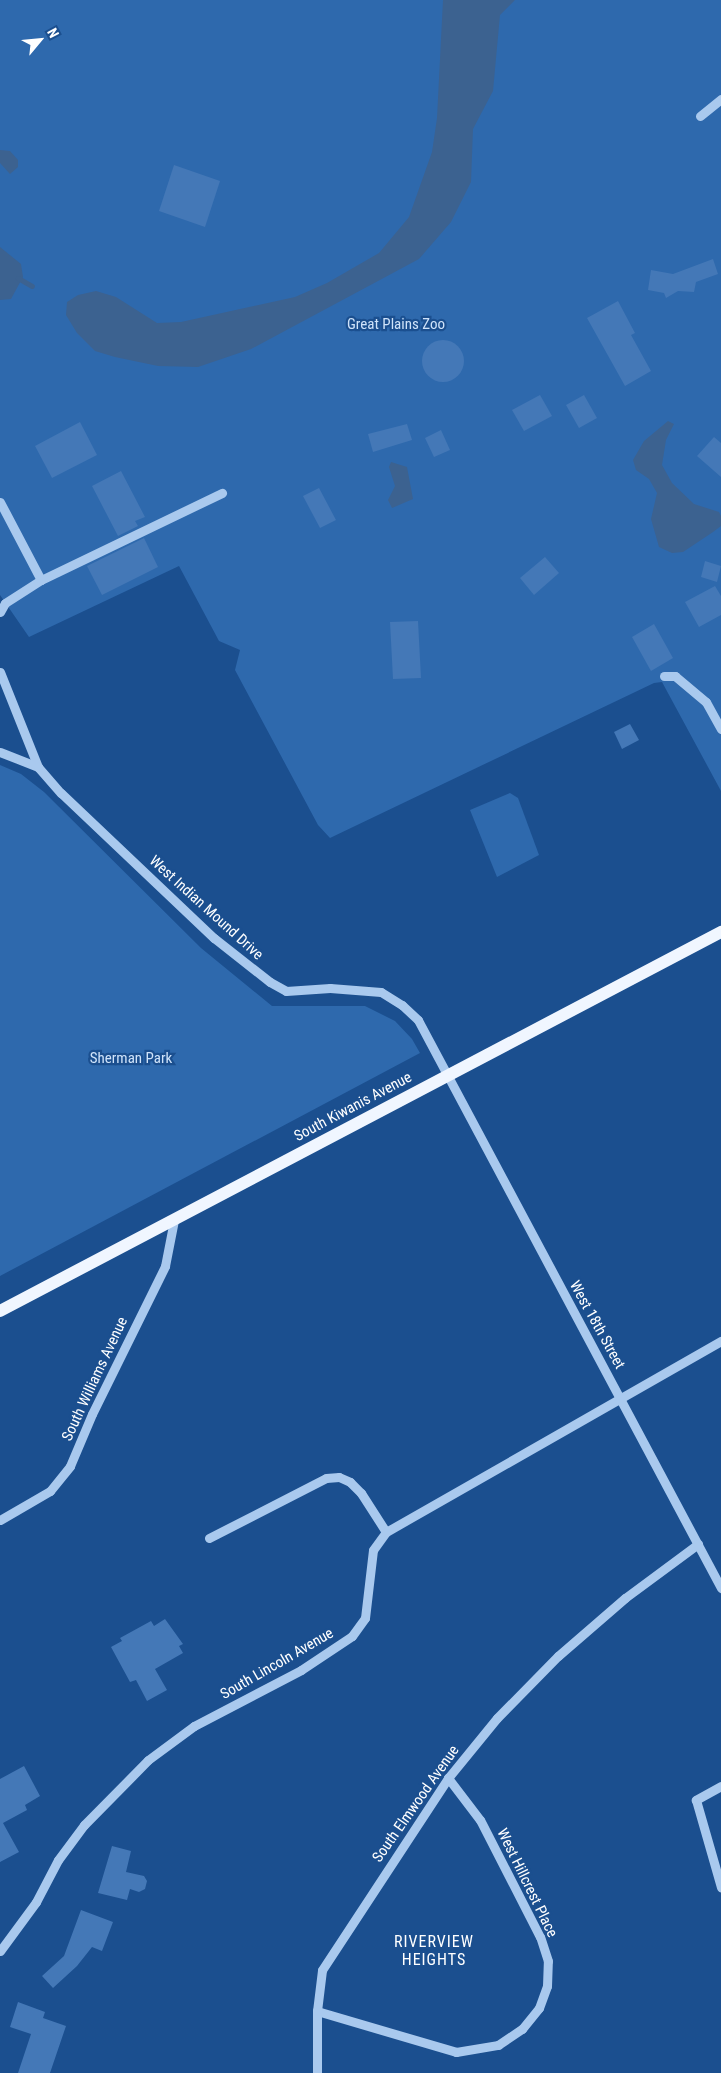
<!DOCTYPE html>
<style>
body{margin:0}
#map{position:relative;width:721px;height:2073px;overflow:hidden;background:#1b4f8f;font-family:"Roboto Condensed",sans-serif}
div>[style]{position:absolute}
.green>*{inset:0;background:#2e69ad}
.water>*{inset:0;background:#3c6290}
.stream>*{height:5px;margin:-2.5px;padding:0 2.5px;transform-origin:2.5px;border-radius:2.5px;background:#3c6290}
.building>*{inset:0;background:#4478b7}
.round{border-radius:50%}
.minor>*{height:9px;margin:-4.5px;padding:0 4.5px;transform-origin:4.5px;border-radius:4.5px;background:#a9c9ee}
.major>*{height:12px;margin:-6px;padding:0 6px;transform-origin:6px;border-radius:6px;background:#f0f6ff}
span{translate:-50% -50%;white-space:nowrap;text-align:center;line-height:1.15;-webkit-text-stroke:4.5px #1b4f8f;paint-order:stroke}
.park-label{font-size:15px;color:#cfe3fa}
.street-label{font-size:15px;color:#fff}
.neighbourhood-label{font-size:16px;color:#fff;letter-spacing:1px}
.north{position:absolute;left:15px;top:15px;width:50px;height:50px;-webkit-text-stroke:4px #1b4f8f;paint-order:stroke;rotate:62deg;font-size:14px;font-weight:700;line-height:20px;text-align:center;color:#fff}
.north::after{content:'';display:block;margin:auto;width:18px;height:22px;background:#fff;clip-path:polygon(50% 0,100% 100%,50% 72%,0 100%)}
</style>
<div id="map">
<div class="green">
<div style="clip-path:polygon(0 0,721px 0,721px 791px,662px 682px,654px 683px,330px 838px,318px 825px,235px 670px,240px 650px,219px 641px,179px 566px,29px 637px,0 595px)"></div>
<div style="clip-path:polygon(0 765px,21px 774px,44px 792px,201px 948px,272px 1006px,365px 1006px,395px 1021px,412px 1039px,420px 1053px,0 1276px)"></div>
<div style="clip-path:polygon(510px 793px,518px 798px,539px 855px,497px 877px,470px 810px)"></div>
</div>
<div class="water">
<div style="clip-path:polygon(443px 0,515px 0,500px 15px,493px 91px,473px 129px,471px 182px,451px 222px,419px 259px,251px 349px,198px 367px,158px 366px,115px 357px,95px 351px,77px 333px,66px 315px,67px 302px,78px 295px,96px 291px,116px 297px,157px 323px,181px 322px,295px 297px,327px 283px,379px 253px,409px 217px,432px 152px,437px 118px)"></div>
<div style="clip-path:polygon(0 150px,10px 151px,18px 160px,18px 167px,10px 174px,0 163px)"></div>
<div style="clip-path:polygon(0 247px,21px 264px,23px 277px,11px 299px,0 300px)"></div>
<div style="clip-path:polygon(668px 421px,674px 424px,666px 440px,662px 465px,672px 483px,694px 504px,719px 512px,721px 516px,721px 526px,713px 532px,683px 552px,672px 553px,659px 547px,651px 519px,657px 493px,649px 479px,636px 470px,633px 460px,644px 441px)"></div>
<div style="clip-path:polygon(391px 462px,407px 467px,413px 499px,392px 508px,388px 500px,395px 486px,389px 467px)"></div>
</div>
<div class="stream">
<div style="left:18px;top:278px;width:16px;rotate:30deg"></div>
</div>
<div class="building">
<div style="clip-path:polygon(174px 165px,220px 181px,205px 227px,159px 211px)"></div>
<div style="clip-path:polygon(713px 259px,718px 274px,696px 282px,694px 292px,678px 291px,666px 298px,664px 293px,648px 290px,651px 270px,673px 274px)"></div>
<div style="clip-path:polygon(618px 301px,635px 333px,631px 335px,651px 371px,625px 386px,587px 318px)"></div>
<div class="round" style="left:422px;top:340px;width:42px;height:42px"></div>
<div style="clip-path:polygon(540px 395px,552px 416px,524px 431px,512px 410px)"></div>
<div style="clip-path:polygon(584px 395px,597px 418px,579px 428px,566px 405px)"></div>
<div style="clip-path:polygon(80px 422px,97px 455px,52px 478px,35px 446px)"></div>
<div style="clip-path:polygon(407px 424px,412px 440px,373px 452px,368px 434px)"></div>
<div style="clip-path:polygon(441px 430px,450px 450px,434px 457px,425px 438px)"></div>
<div style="clip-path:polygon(714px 437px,721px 443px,721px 477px,697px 456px)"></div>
<div style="clip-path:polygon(121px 471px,145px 517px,135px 521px,138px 526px,118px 536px,92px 486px)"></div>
<div style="clip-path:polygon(319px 488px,336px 520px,320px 528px,303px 496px)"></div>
<div style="clip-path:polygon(144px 538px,158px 567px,102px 595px,87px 566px)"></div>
<div style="clip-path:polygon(545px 557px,559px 573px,534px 595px,520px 578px)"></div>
<div style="clip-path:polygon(705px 561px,721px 566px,717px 582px,701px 577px)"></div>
<div style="clip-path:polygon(715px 586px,721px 596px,721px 615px,699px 627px,685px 602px)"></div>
<div style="clip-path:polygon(418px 621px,421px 678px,393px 679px,390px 622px)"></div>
<div style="clip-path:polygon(654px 624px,673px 658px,651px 671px,632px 637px)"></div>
<div style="clip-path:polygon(630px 724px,639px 740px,622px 749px,614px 732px)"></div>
<div style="clip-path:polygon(165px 1619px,183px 1644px,179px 1646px,183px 1653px,155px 1669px,167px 1690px,147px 1701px,136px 1680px,130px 1682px,111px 1647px,122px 1641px,120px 1638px,151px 1621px,154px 1626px)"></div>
<div style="clip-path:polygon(24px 1766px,40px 1796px,25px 1805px,27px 1810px,3px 1823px,19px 1852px,0 1862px,0 1779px)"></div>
<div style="clip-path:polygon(112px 1846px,131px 1851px,126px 1872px,144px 1876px,147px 1881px,145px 1889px,139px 1892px,130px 1889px,127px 1900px,98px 1893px)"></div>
<div style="clip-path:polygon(81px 1910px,113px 1922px,102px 1951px,92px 1947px,77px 1966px,53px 1988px,42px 1976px,64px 1956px)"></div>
<div style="clip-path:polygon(18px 2002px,45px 2012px,43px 2018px,66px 2026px,50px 2073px,18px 2073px,31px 2034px,10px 2027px)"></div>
</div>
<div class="minor">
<div style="left:700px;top:116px;width:27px;rotate:-39deg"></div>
<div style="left:0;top:502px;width:88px;rotate:62.3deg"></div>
<div style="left:0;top:612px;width:10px;rotate:-61deg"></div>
<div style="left:5px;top:603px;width:43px;rotate:-32.6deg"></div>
<div style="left:41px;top:580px;width:201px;rotate:-25.7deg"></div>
<div style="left:0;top:672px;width:102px;rotate:68.2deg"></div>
<div style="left:664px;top:676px;width:11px"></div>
<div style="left:675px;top:676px;width:40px;rotate:40deg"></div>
<div style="left:706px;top:702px;width:31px;rotate:61deg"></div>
<div style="left:0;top:752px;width:41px;rotate:21.5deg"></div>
<div style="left:38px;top:767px;width:35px;rotate:49deg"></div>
<div style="left:61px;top:793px;width:211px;rotate:43.5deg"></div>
<div style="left:214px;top:938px;width:71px;rotate:38.2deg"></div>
<div style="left:270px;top:982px;width:18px;rotate:29deg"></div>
<div style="left:286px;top:991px;width:44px;rotate:-3.9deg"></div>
<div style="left:330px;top:988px;width:51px;rotate:4.5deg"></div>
<div style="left:381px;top:992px;width:25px;rotate:32deg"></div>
<div style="left:402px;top:1005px;width:22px;rotate:43deg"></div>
<div style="left:418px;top:1020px;width:644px;rotate:61.92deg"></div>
<div style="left:0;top:1520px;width:58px;rotate:-30.1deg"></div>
<div style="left:50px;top:1491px;width:32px;rotate:-51deg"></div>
<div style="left:70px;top:1466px;width:56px;rotate:-67.1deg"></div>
<div style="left:92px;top:1414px;width:165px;rotate:-63.7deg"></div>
<div style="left:165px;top:1266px;width:47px;rotate:-78.9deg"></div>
<div style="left:209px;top:1538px;width:131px;rotate:-27.1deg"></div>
<div style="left:326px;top:1478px;width:13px;rotate:-4deg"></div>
<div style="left:339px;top:1477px;width:12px;rotate:24deg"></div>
<div style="left:350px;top:1482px;width:16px;rotate:45deg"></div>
<div style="left:361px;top:1493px;width:46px;rotate:57.3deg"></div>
<div style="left:721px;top:1786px;width:29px;rotate:151deg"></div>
<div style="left:696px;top:1800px;width:91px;rotate:74deg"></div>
<div style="left:0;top:1951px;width:61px;rotate:-53.7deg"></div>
<div style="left:36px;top:1902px;width:47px;rotate:-62.4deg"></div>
<div style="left:58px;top:1860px;width:44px;rotate:-53.4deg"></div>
<div style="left:84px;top:1825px;width:91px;rotate:-45.4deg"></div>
<div style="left:148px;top:1760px;width:57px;rotate:-36.5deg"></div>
<div style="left:194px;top:1726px;width:121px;rotate:-27.6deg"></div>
<div style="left:301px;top:1670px;width:61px;rotate:-33.7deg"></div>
<div style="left:352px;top:1636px;width:22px;rotate:-54deg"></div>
<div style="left:365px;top:1618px;width:68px;rotate:-83.3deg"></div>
<div style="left:373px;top:1550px;width:22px;rotate:-54deg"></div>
<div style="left:386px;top:1532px;width:386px;rotate:-29.7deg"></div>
<div style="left:317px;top:2011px;width:145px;rotate:16.4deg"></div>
<div style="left:456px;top:2052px;width:43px;rotate:-9.5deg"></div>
<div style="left:498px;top:2045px;width:29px;rotate:-34deg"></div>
<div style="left:522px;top:2029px;width:27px;rotate:-51deg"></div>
<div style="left:539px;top:2008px;width:23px;rotate:-70deg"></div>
<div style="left:547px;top:1986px;width:25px;rotate:-88deg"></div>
<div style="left:548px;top:1961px;width:25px;rotate:-108deg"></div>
<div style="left:540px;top:1937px;width:131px;rotate:-117.1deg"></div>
<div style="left:480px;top:1820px;width:53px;rotate:-127.3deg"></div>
<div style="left:317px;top:2073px;width:62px;rotate:-90deg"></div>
<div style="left:317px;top:2011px;width:41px;rotate:-83deg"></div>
<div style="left:322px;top:1970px;width:230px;rotate:-56.7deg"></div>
<div style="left:448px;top:1778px;width:77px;rotate:-50.8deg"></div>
<div style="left:497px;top:1718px;width:87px;rotate:-45.5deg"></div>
<div style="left:558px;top:1656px;width:89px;rotate:-40.9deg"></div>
<div style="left:625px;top:1598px;width:91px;rotate:-36.5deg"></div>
</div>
<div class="major">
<div style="left:0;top:1311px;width:815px;rotate:-27.73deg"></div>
</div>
<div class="park-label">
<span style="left:396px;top:325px">Great Plains Zoo</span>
<span style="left:131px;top:1059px">Sherman Park</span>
</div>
<div class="street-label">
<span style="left:206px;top:908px;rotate:42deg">West Indian Mound Drive</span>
<span style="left:353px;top:1107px;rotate:-28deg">South Kiwanis Avenue</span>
<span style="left:597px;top:1325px;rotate:61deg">West 18th Street</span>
<span style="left:95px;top:1379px;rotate:-65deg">South Williams Avenue</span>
<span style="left:277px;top:1664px;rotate:-30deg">South Lincoln Avenue</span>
<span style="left:416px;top:1804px;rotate:-55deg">South Elmwood Avenue</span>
<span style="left:527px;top:1883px;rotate:64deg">West Hillcrest Place</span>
</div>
<div class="neighbourhood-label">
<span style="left:434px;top:1951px">RIVERVIEW<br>HEIGHTS</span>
</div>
<div class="north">N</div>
</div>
